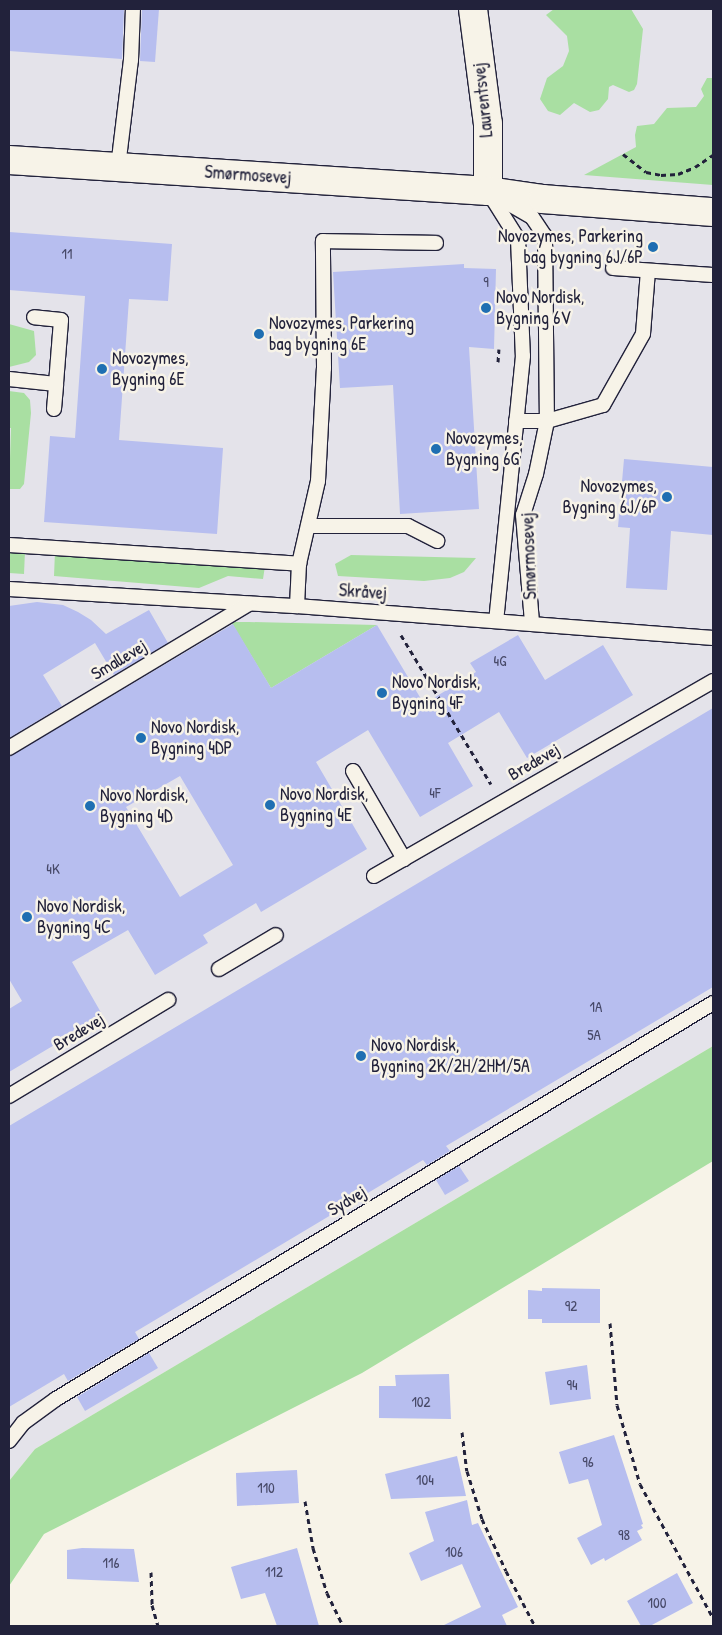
<!DOCTYPE html>
<meta charset="utf-8">
<style>
body{margin:0}
#map{position:relative;width:722px;height:1635px;overflow:hidden;background:#f7f3e8;font-family:"Patrick Hand",sans-serif}
div>[style]{position:absolute}
.built>*{inset:0;background:#e4e3ea}
.green>*{inset:0;background:#a9dfa2}
.building>*{inset:0;background:#b7beef}
.path>*{height:3px;margin-top:-1.5px;transform-origin:0;background:repeating-linear-gradient(90deg,#22223b 0 5px,transparent 0 9px)}
.roads{filter:drop-shadow(1px 0 #22223b) drop-shadow(-1px 0 #22223b) drop-shadow(0 1px #22223b) drop-shadow(0 -1px #22223b)}
.service>*{height:14px;margin:-7px;padding:0 7px;transform-origin:7px;border-radius:7px;background:#f7f3e8}
.minor>*{height:28px;margin:-14px;padding:0 14px;transform-origin:14px;border-radius:14px;background:#f7f3e8}
.dots>*{width:14px;height:14px;translate:-50% -50%;box-sizing:border-box;border:2px solid #f7f3e8;border-radius:50%}
span{translate:-50% -50%;white-space:nowrap;text-align:center;line-height:1.15;-webkit-text-stroke:5px #f7f3e8;paint-order:stroke}
.number-label{font-size:15px;color:#474968}
.number-label span{-webkit-text-stroke-width:0}
.street-label{font-size:18px;color:#22223b}
.poi-label{font-size:18px;color:#22223b}
.right{translate:-100% -50%;text-align:right}
.left{translate:0 -50%;text-align:left}
.frame{position:absolute;inset:0;border:10px solid #22223b;pointer-events:none}
</style>
<div id="map">
<div class="built">
<div style="clip-path:polygon(9px 9px,713px 9px,713px 1046px,35px 1449px,9px 1481px)"></div>
</div>
<div class="green">
<div style="clip-path:polygon(554px 9px,631px 9px,643px 29px,637px 84px,634px 90px,629px 92px,613px 85px,609px 87px,608px 99px,599px 110px,590px 112px,574px 103px,560px 115px,548px 111px,540px 99px,547px 78px,563px 66px,569px 51px,567px 36px,546px 15px)"></div>
<div style="clip-path:polygon(707px 78px,713px 78px,713px 185px,584px 175px,636px 147px,635px 135px,637px 126px,654px 124px,667px 108px,696px 107px,704px 96px,701px 89px)"></div>
<div style="clip-path:polygon(9px 324px,34px 331px,36px 355px,29px 362px,9px 367px)"></div>
<div style="clip-path:polygon(9px 391px,24px 393px,30px 400px,31px 413px,24px 484px,20px 489px,9px 489px,11px 428px,9px 428px)"></div>
<div style="clip-path:polygon(9px 549px,25px 551px,24px 574px,9px 573px)"></div>
<div style="clip-path:polygon(55px 551px,265px 566px,263px 579px,228px 576px,199px 588px,54px 576px)"></div>
<div style="clip-path:polygon(351px 555px,476px 558px,464px 572px,450px 578px,424px 581px,338px 576px,335px 564px)"></div>
<div style="clip-path:polygon(231px 622px,249px 622px,377px 625px,271px 688px)"></div>
<div style="clip-path:polygon(713px 1046px,713px 1161px,362px 1373px,44px 1534px,9px 1586px,9px 1481px,35px 1449px)"></div>
</div>
<div class="building">
<div style="clip-path:polygon(9px 9px,124px 9px,122px 59px,9px 51px)"></div>
<div style="clip-path:polygon(142px 9px,159px 9px,155px 62px,140px 61px)"></div>
<div style="clip-path:polygon(9px 232px,172px 244px,168px 301px,129px 299px,119px 440px,223px 448px,217px 534px,44px 522px,50px 436px,75px 438px,85px 296px,9px 290px)"></div>
<div style="clip-path:polygon(464px 264px,464px 268px,496px 269px,494px 349px,469px 347px,479px 509px,400px 514px,393px 385px,340px 388px,333px 272px)"></div>
<div style="clip-path:polygon(624px 459px,713px 467px,713px 535px,671px 531px,667px 590px,626px 588px,630px 528px,618px 527px)"></div>
<div style="clip-path:polygon(37px 602px,63px 605px,78px 612px,91px 620px,106px 634px,149px 610px,168px 643px,114px 675px,95px 643px,43px 675px,62px 706px,9px 738px,9px 606px)"></div>
<div style="clip-path:polygon(evenodd,233px 624px,271px 688px,377px 625px,424px 704px,476px 672px,470px 663px,518px 635px,545px 680px,603px 645px,633px 695px,527px 758px,499px 712px,448px 743px,473px 786px,420px 817px,368px 730px,316px 762px,367px 849px,261px 912px,256px 903px,203px 935px,208px 943px,155px 975px,128px 930px,72px 962px,103px 1016px,9px 1072px,9px 1009px,22px 1001px,9px 979px,9px 757px,233px 624px,180px 776px,233px 865px,180px 897px,126px 807px,180px 776px)"></div>
<div style="clip-path:polygon(713px 708px,713px 987px,446px 1146px,450px 1151px,427px 1165px,423px 1160px,135px 1332px,139px 1339px,68px 1381px,64px 1374px,9px 1407px,9px 1126px)"></div>
<div style="clip-path:polygon(459px 1166px,469px 1181px,445px 1195px,436px 1180px)"></div>
<div style="clip-path:polygon(542px 1288px,600px 1289px,600px 1323px,542px 1323px,542px 1319px,528px 1319px,528px 1290px,542px 1291px)"></div>
<div style="clip-path:polygon(149px 1353px,158px 1368px,85px 1411px,77px 1397px)"></div>
<div style="clip-path:polygon(587px 1365px,591px 1399px,550px 1405px,545px 1372px)"></div>
<div style="clip-path:polygon(449px 1374px,451px 1419px,379px 1418px,379px 1386px,396px 1386px,395px 1375px)"></div>
<div style="clip-path:polygon(614px 1435px,643px 1524px,641px 1525px,643px 1528px,637px 1531px,642px 1540px,605px 1561px,604px 1558px,591px 1565px,577px 1538px,602px 1525px,588px 1479px,569px 1484px,559px 1452px)"></div>
<div style="clip-path:polygon(457px 1456px,466px 1496px,391px 1499px,385px 1474px)"></div>
<div style="clip-path:polygon(297px 1470px,299px 1503px,237px 1506px,236px 1473px)"></div>
<div style="clip-path:polygon(467px 1500px,472px 1525px,478px 1523px,518px 1607px,502px 1615px,507px 1626px,442px 1626px,481px 1607px,462px 1564px,421px 1581px,409px 1553px,434px 1541px,425px 1512px)"></div>
<div style="clip-path:polygon(82px 1548px,134px 1549px,139px 1582px,67px 1579px,67px 1550px)"></div>
<div style="clip-path:polygon(297px 1548px,319px 1626px,277px 1626px,265px 1593px,241px 1599px,231px 1567px)"></div>
<div style="clip-path:polygon(677px 1573px,693px 1603px,650px 1626px,641px 1626px,627px 1601px)"></div>
</div>
<div class="path">
<div style="left:623px;top:154px;width:29px;rotate:38deg"></div>
<div style="left:646px;top:172px;width:15px;rotate:11deg"></div>
<div style="left:661px;top:175px;width:17px;rotate:-3deg"></div>
<div style="left:678px;top:174px;width:18px;rotate:-22deg"></div>
<div style="left:695px;top:167px;width:22px;rotate:-34deg"></div>
<div style="left:498px;top:362px;width:13px;rotate:-86deg"></div>
<div style="left:401px;top:635px;width:174px;rotate:58.9deg"></div>
<div style="left:610px;top:1323px;width:82px;rotate:85.1deg"></div>
<div style="left:617px;top:1405px;width:82px;rotate:73.8deg"></div>
<div style="left:640px;top:1484px;width:153px;rotate:61.4deg"></div>
<div style="left:462px;top:1432px;width:39px;rotate:83deg"></div>
<div style="left:467px;top:1471px;width:50px;rotate:72.6deg"></div>
<div style="left:482px;top:1519px;width:57px;rotate:65.2deg"></div>
<div style="left:506px;top:1571px;width:62px;rotate:62.2deg"></div>
<div style="left:305px;top:1501px;width:48px;rotate:80.3deg"></div>
<div style="left:313px;top:1548px;width:47px;rotate:72.7deg"></div>
<div style="left:327px;top:1593px;width:37px;rotate:64deg"></div>
<div style="left:151px;top:1572px;width:33px;rotate:88deg"></div>
<div style="left:152px;top:1605px;width:22px;rotate:74deg"></div>
</div>
<div class="roads">
<div class="service">
<div style="left:118px;top:167px;width:108px;rotate:-83.1deg"></div>
<div style="left:131px;top:60px;width:51px;rotate:-87.8deg"></div>
<div style="left:489px;top:193px;width:54px;rotate:57.8deg"></div>
<div style="left:518px;top:239px;width:117px;rotate:87.6deg"></div>
<div style="left:523px;top:356px;width:265px;rotate:95.8deg"></div>
<div style="left:504px;top:201px;width:32px;rotate:30deg"></div>
<div style="left:532px;top:217px;width:23px;rotate:56deg"></div>
<div style="left:545px;top:236px;width:185px;rotate:89.4deg"></div>
<div style="left:547px;top:421px;width:54px;rotate:101.7deg"></div>
<div style="left:536px;top:474px;width:43px;rotate:107.6deg"></div>
<div style="left:523px;top:515px;width:108px;rotate:85.2deg"></div>
<div style="left:613px;top:268px;width:100px;rotate:4deg"></div>
<div style="left:9px;top:379px;width:47px;rotate:6.1deg"></div>
<div style="left:56px;top:384px;width:64px;rotate:-85.5deg"></div>
<div style="left:61px;top:320px;width:27px;rotate:-174deg"></div>
<div style="left:54px;top:409px;width:25px;rotate:-85deg"></div>
<div style="left:516px;top:421px;width:31px"></div>
<div style="left:547px;top:421px;width:58px;rotate:-15.9deg"></div>
<div style="left:603px;top:405px;width:81px;rotate:-60.6deg"></div>
<div style="left:643px;top:334px;width:63px;rotate:-85.5deg"></div>
<div style="left:308px;top:526px;width:100px"></div>
<div style="left:408px;top:526px;width:33px;rotate:27deg"></div>
<div style="left:9px;top:545px;width:291px;rotate:3.7deg"></div>
<div style="left:9px;top:589px;width:289px;rotate:3.4deg"></div>
<div style="left:297px;top:606px;width:417px;rotate:4.4deg"></div>
<div style="left:297px;top:606px;width:42px;rotate:-87.3deg"></div>
<div style="left:299px;top:564px;width:85px;rotate:-77.1deg"></div>
<div style="left:318px;top:481px;width:113px;rotate:-87deg"></div>
<div style="left:324px;top:368px;width:127px;rotate:-90.5deg"></div>
<div style="left:323px;top:241px;width:113px;rotate:1deg"></div>
<div style="left:9px;top:748px;width:280px;rotate:-31deg"></div>
<div style="left:353px;top:771px;width:102px;rotate:59.9deg"></div>
<div style="left:374px;top:876px;width:391px;rotate:-29.9deg"></div>
<div style="left:219px;top:969px;width:66px;rotate:-30.8deg"></div>
<div style="left:9px;top:1096px;width:186px;rotate:-31.1deg"></div>
<div style="left:9px;top:1441px;width:23px;rotate:-52deg"></div>
<div style="left:23px;top:1423px;width:41px;rotate:-36deg"></div>
<div style="left:56px;top:1399px;width:767px;rotate:-31.08deg"></div>
</div>
<div class="minor">
<div style="left:473px;top:9px;width:116px;rotate:82.6deg"></div>
<div style="left:488px;top:124px;width:67px;rotate:90deg"></div>
<div style="left:9px;top:160px;width:480px;rotate:3.7deg"></div>
<div style="left:488px;top:191px;width:56px;rotate:8.3deg"></div>
<div style="left:543px;top:199px;width:170px;rotate:4.4deg"></div>
</div>
</div>
<div class="dots">
<div style="left:653px;top:247px;background:#1f6fb2"></div>
<div style="left:486px;top:308px;background:#1f6fb2"></div>
<div style="left:259px;top:334px;background:#1f6fb2"></div>
<div style="left:102px;top:369px;background:#1f6fb2"></div>
<div style="left:436px;top:449px;background:#1f6fb2"></div>
<div style="left:667px;top:497px;background:#1f6fb2"></div>
<div style="left:382px;top:693px;background:#1f6fb2"></div>
<div style="left:141px;top:738px;background:#1f6fb2"></div>
<div style="left:270px;top:805px;background:#1f6fb2"></div>
<div style="left:90px;top:806px;background:#1f6fb2"></div>
<div style="left:27px;top:917px;background:#1f6fb2"></div>
<div style="left:361px;top:1056px;background:#1f6fb2"></div>
</div>
<div class="number-label">
<span style="left:67px;top:254px">11</span>
<span style="left:486px;top:282px">9</span>
<span style="left:500px;top:661px">4G</span>
<span style="left:435px;top:793px">4F</span>
<span style="left:53px;top:869px">4K</span>
<span style="left:596px;top:1007px">1A</span>
<span style="left:594px;top:1035px">5A</span>
<span style="left:571px;top:1306px">92</span>
<span style="left:572px;top:1385px">94</span>
<span style="left:421px;top:1402px">102</span>
<span style="left:588px;top:1462px">96</span>
<span style="left:425px;top:1480px">104</span>
<span style="left:266px;top:1488px">110</span>
<span style="left:624px;top:1535px">98</span>
<span style="left:454px;top:1552px">106</span>
<span style="left:111px;top:1563px">116</span>
<span style="left:274px;top:1572px">112</span>
<span style="left:657px;top:1603px">100</span>
</div>
<div class="street-label">
<span style="left:483px;top:100px;rotate:-96deg">Laurentsvej</span>
<span style="left:248px;top:175px;rotate:4deg">Smørmosevej</span>
<span style="left:529px;top:556px;rotate:-92deg">Smørmosevej</span>
<span style="left:363px;top:592px;rotate:4deg">Skråvej</span>
<span style="left:119px;top:660px;rotate:-31deg">Smallevej</span>
<span style="left:534px;top:762px;rotate:-30deg">Bredevej</span>
<span style="left:79px;top:1032px;rotate:-31deg">Bredevej</span>
<span style="left:347px;top:1201px;rotate:-31deg">Sydvej</span>
</div>
<div class="poi-label">
<span class="right" style="left:643px;top:247px">Novozymes, Parkering<br>bag bygning 6J/6P</span>
<span class="left" style="left:496px;top:308px">Novo Nordisk,<br>Bygning 6V</span>
<span class="left" style="left:269px;top:334px">Novozymes, Parkering<br>bag bygning 6E</span>
<span class="left" style="left:112px;top:369px">Novozymes,<br>Bygning 6E</span>
<span class="left" style="left:446px;top:449px">Novozymes,<br>Bygning 6G</span>
<span class="right" style="left:657px;top:497px">Novozymes,<br>Bygning 6J/6P</span>
<span class="left" style="left:392px;top:693px">Novo Nordisk,<br>Bygning 4F</span>
<span class="left" style="left:151px;top:738px">Novo Nordisk,<br>Bygning 4DP</span>
<span class="left" style="left:280px;top:805px">Novo Nordisk,<br>Bygning 4E</span>
<span class="left" style="left:100px;top:806px">Novo Nordisk,<br>Bygning 4D</span>
<span class="left" style="left:37px;top:917px">Novo Nordisk,<br>Bygning 4C</span>
<span class="left" style="left:371px;top:1056px">Novo Nordisk,<br>Bygning 2K/2H/2HM/5A</span>
</div>
<div class="frame"></div>
</div>
